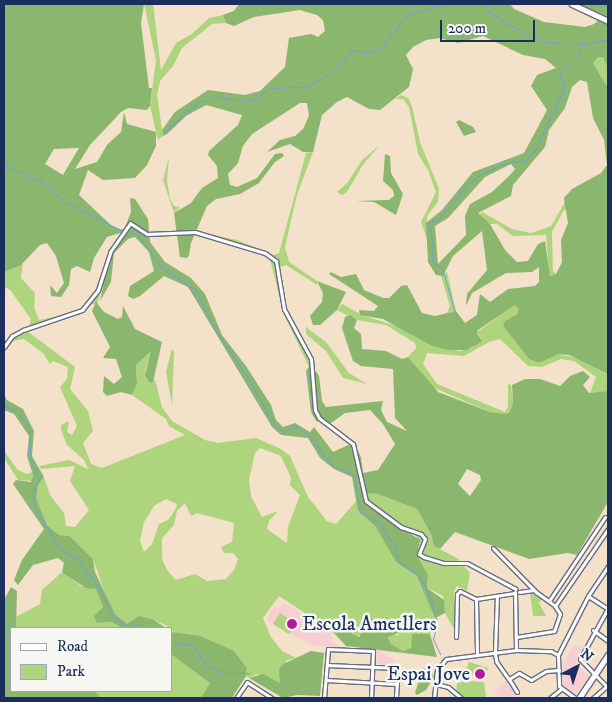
<!DOCTYPE html>
<style>
body{margin:0}
#map{position:relative;width:612px;height:702px;overflow:hidden;background:#f4e1c9;font-family:"IM FELL DW Pica",serif}
div>[style]{position:absolute}
.built>*{inset:0;background:#f7cfd3}
.green>*{inset:0;background:#afd47e}
.forest>*{inset:0;background:#8bb66d}
.stream>*{height:1px;margin:-0.5px;padding:0 0.5px;transform-origin:0.5px;border-radius:0.5px;background:#71a0da}
.roads{filter:drop-shadow(1px 0 #676d83) drop-shadow(-1px 0 #676d83) drop-shadow(0 1px #676d83) drop-shadow(0 -1px #676d83)}
.pedestrian>*{height:2.5px;margin:-1.25px;padding:0 1.25px;transform-origin:1.25px;border-radius:1.25px;background:#fff}
.minor>*{height:3px;margin:-1.5px;padding:0 1.5px;transform-origin:1.5px;border-radius:1.5px;background:#fff}
.tertiary>*{height:4.5px;margin:-2.25px;padding:0 2.25px;transform-origin:2.25px;border-radius:2.25px;background:#fff}
.dots>*{width:14px;height:14px;translate:-50% -50%;box-sizing:border-box;border:2px solid #f6f6f2;border-radius:50%}
span{translate:-50% -50%;white-space:nowrap;text-align:center;line-height:1.15;-webkit-text-stroke:5px #f6f6f2;paint-order:stroke}
.poi-label{font-size:20px;color:#1b2f5e}
.left{translate:0 -50%;text-align:left}
.right{translate:-100% -50%;text-align:right}
.frame{position:absolute;inset:0;border:5px solid #1b2f5e;pointer-events:none}
.legend{position:absolute;left:10px;top:627px;width:162px;height:65px;box-sizing:border-box;background:#f6f6f2;border:1px solid #9ea6b7;margin:0;padding:6px 9px;list-style:none;font-size:15px;color:#1b2f5e}
.legend li{display:flex;align-items:center;gap:10px;height:25px}
.legend b{width:25px;border:1px solid #9ea6b7}
.north{position:absolute;left:552px;top:642px;width:50px;height:50px;-webkit-text-stroke:4px #f6f6f2;paint-order:stroke;rotate:40deg;font-size:14px;font-weight:700;line-height:20px;text-align:center;color:#1b2f5e}
.north::after{content:'';display:block;margin:auto;width:18px;height:22px;background:#1b2f5e;clip-path:polygon(50% 0,100% 100%,50% 72%,0 100%)}
.scale{position:absolute;left:440px;top:20px;width:95px;height:22px;box-sizing:border-box;border:2px solid #1b2f5e;border-top:0;padding-left:6px;font-size:15px;line-height:18px;white-space:nowrap;color:#1b2f5e;-webkit-text-stroke:4px #f6f6f2;paint-order:stroke}
</style>
<div id="map">
<div class="built">
<div style="clip-path:polygon(283px 602px,315px 622px,313px 625px,331px 633px,332px 641px,339px 647px,314px 646px,270px 623px,266px 619px,274px 606px,278px 609px)"></div>
<div style="clip-path:polygon(574px 644px,582px 648px,576px 664px,590px 676px,575px 695px,561px 683px,563px 665px)"></div>
<div style="clip-path:polygon(376px 649px,394px 660px,396px 665px,377px 664px)"></div>
<div style="clip-path:polygon(506px 680px,516px 695px,517px 698px,500px 698px,494px 691px)"></div>
</div>
<div class="green">
<div style="clip-path:polygon(144px 4px,153px 4px,161px 70px,176px 43px,192px 34px,209px 18px,223px 15px,226px 23px,212px 24px,182px 48px,173px 66px,160px 81px,157px 95px,163px 136px,158px 140px,150px 106px,156px 60px)"></div>
<div style="clip-path:polygon(599px 56px,604px 57px,608px 68px,608px 88px,593px 63px)"></div>
<div style="clip-path:polygon(401px 95px,408px 98px,412px 106px,420px 142px,439px 189px,438px 202px,427px 216px,429px 245px,421px 222px,436px 192px,428px 170px,418px 154px,409px 107px,403px 99px,396px 99px)"></div>
<div style="clip-path:polygon(379px 146px,362px 166px,347px 192px,342px 195px,337px 192px,348px 182px,362px 160px)"></div>
<div style="clip-path:polygon(313px 152px,297px 195px,285px 247px,289px 262px,317px 281px,317px 285px,286px 265px,280px 267px,283px 297px,291px 322px,314px 367px,308px 365px,283px 312px,270px 259px,244px 246px,195px 235px,197px 231px,237px 240px,274px 255px,279px 253px,306px 153px)"></div>
<div style="clip-path:polygon(169px 157px,167px 181px,170px 199px,174px 206px,180px 207px,174px 213px,163px 180px)"></div>
<div style="clip-path:polygon(565px 202px,568px 209px,564px 210px,552px 232px,553px 271px,556px 274px,552px 276px,549px 273px,546px 235px,513px 236px,497px 224px,490px 224px,478px 216px,482px 212px,512px 229px,531px 233px,551px 226px)"></div>
<div style="clip-path:polygon(evenodd,124px 233px,109px 256px,97px 306px,93px 304px,78px 313px,27px 331px,75px 367px,70px 389px,88px 411px,93px 431px,83px 443px,91px 464px,102px 468px,185px 435px,169px 426px,166px 419px,132px 395px,137px 384px,136px 365px,152px 350px,145px 371px,153px 382px,155px 379px,162px 407px,172px 421px,205px 440px,218px 443px,256px 438px,281px 449px,290px 456px,308px 497px,327px 521px,336px 524px,358px 499px,358px 511px,375px 526px,396px 562px,417px 576px,427px 597px,435px 618px,430px 634px,414px 634px,410px 649px,403px 651px,391px 644px,388px 635px,399px 635px,397px 629px,378px 620px,365px 616px,363px 633px,355px 638px,339px 628px,332px 631px,279px 596px,263px 618px,271px 637px,282px 651px,296px 658px,287px 660px,280px 673px,280px 683px,257px 674px,249px 678px,246px 676px,247px 668px,234px 651px,201px 636px,174px 634px,171px 628px,154px 620px,127px 624px,115px 614px,107px 599px,93px 559px,70px 536px,59px 535px,47px 525px,35px 496px,38px 485px,44px 477px,50px 495px,64px 513px,66px 526px,75px 527px,89px 510px,70px 481px,75px 466px,41px 469px,39px 466px,69px 460px,88px 469px,84px 460px,67px 445px,61px 430px,61px 425px,69px 421px,67px 432px,72px 435px,77px 426px,60px 387px,67px 379px,68px 367px,53px 361px,50px 364px,43px 353px,24px 339px,13px 341px,4px 353px,4px 345px,15px 333px,29px 326px,31px 319px,11px 291px,4px 286px,4px 272px,23px 264px,21px 278px,35px 293px,34px 307px,39px 320px,72px 313px,84px 306px,95px 291px,109px 251px,124px 233px,260px 448px,281px 456px,291px 478px,290px 485px,300px 495px,288px 527px,287px 543px,267px 529px,269px 521px,278px 511px,262px 517px,251px 496px,249px 480px,255px 453px,260px 448px,124px 233px,166px 499px,177px 504px,175px 510px,168px 520px,159px 524px,152px 544px,144px 552px,140px 541px,144px 522px,154px 506px,166px 499px,124px 233px,185px 503px,191px 516px,197px 513px,234px 523px,232px 542px,221px 547px,224px 553px,233px 553px,238px 559px,234px 570px,226px 579px,207px 581px,195px 574px,176px 580px,167px 570px,162px 559px,162px 538px,174px 525px,177px 511px,185px 503px)"></div>
<div style="clip-path:polygon(447px 272px,456px 311px,447px 313px,450px 306px,441px 276px)"></div>
<div style="clip-path:polygon(342px 304px,362px 315px,399px 327px,432px 346px,459px 351px,470px 349px,481px 339px,477px 332px,515px 305px,519px 310px,516px 315px,503px 326px,529px 359px,539px 363px,559px 354px,576px 358px,608px 374px,608px 391px,590px 393px,596px 377px,574px 361px,561px 359px,542px 367px,528px 366px,500px 339px,489px 342px,464px 356px,427px 353px,423px 364px,437px 384px,505px 412px,508px 407px,508px 384px,511px 385px,513px 404px,510px 410px,503px 415px,490px 412px,432px 387px,408px 357px,416px 348px,415px 343px,386px 325px,357px 320px,337px 310px)"></div>
<div style="clip-path:polygon(306px 327px,326px 342px,349px 373px,367px 384px,343px 378px,326px 351px,306px 334px)"></div>
<div style="clip-path:polygon(172px 349px,174px 352px,172px 405px,166px 372px)"></div>
<div style="clip-path:polygon(4px 451px,18px 470px,27px 474px,33px 472px,32px 481px,18px 480px,4px 458px)"></div>
<div style="clip-path:polygon(367px 493px,378px 494px,417px 509px,431px 534px,434px 546px,457px 558px,470px 573px,467px 591px,457px 586px,454px 591px,454px 629px,445px 613px,443px 596px,427px 588px,428px 575px,417px 555px,420px 543px,415px 535px,404px 532px,369px 507px)"></div>
<div style="clip-path:polygon(62px 572px,81px 586px,96px 589px,103px 605px,102px 611px,95px 615px,99px 623px,111px 622px,122px 628px,16px 628px,16px 617px,40px 604px,42px 590px)"></div>
<div style="clip-path:polygon(530px 593px,542px 599px,539px 603px,546px 616px,533px 616px)"></div>
<div style="clip-path:polygon(280px 613px,296px 624px,289px 634px,273px 624px)"></div>
<div style="clip-path:polygon(171px 654px,209px 681px,211px 687px,201px 698px,101px 698px,95px 691px,171px 691px)"></div>
<div style="clip-path:polygon(469px 662px,488px 668px,484px 678px,465px 672px)"></div>
<div style="clip-path:polygon(466px 681px,484px 682px,486px 698px,463px 698px,456px 692px,457px 683px)"></div>
</div>
<div class="forest">
<div style="clip-path:polygon(evenodd,4px 4px,144px 4px,141px 23px,149px 88px,152px 88px,150px 106px,147px 110px,128px 108px,121px 112px,90px 145px,75px 169px,97px 162px,107px 145px,121px 132px,124px 112px,127px 124px,156px 132px,156px 146px,147px 165px,135px 178px,103px 180px,88px 170px,79px 195px,113px 227px,124px 230px,131px 212px,130px 198px,135px 199px,148px 219px,150px 242px,165px 262px,191px 278px,205px 294px,222px 335px,246px 366px,271px 405px,276px 420px,283px 427px,295px 423px,310px 432px,314px 427px,333px 452px,348px 445px,356px 447px,361px 457px,363px 473px,378px 470px,395px 444px,383px 424px,370px 410px,345px 413px,331px 423px,316px 421px,311px 412px,306px 371px,311px 364px,319px 376px,322px 401px,326px 407px,383px 401px,381px 410px,387px 422px,407px 431px,395px 418px,393px 369px,361px 366px,353px 361px,342px 328px,345px 317px,350px 315px,357px 320px,354px 328px,361px 334px,362px 349px,386px 351px,402px 359px,408px 357px,438px 392px,490px 412px,504px 414px,509px 412px,513px 404px,512px 385px,525px 379px,540px 379px,560px 386px,570px 376px,583px 371px,590px 377px,583px 385px,589px 393px,608px 391px,608px 502px,577px 555px,568px 553px,529px 559px,455px 532px,440px 549px,434px 546px,431px 534px,417px 509px,378px 494px,367px 493px,369px 507px,420px 540px,417px 555px,428px 575px,427px 588px,444px 600px,445px 613px,435px 618px,417px 576px,396px 562px,375px 526px,358px 511px,352px 477px,334px 469px,320px 458px,308px 438px,281px 435px,272px 427px,188px 287px,164px 276px,140px 296px,133px 299px,128px 296px,130px 286px,154px 271px,149px 252px,135px 237px,128px 239px,114px 253px,111px 282px,100px 301px,109px 256px,124px 238px,123px 232px,107px 237px,94px 258px,90px 272px,77px 266px,71px 269px,69px 285px,61px 297px,51px 296px,50px 285px,57px 293px,64px 283px,56px 256px,47px 243px,40px 245px,21px 265px,4px 272px,4px 4px,79px 148px,63px 175px,45px 164px,54px 149px,79px 148px,4px 4px,467px 469px,480px 475px,481px 480px,470px 496px,458px 484px,467px 469px)"></div>
<div style="clip-path:polygon(evenodd,239px 4px,510px 4px,514px 9px,544px 22px,585px 27px,594px 24px,604px 15px,579px 4px,608px 4px,608px 68px,603px 57px,598px 57px,593px 63px,608px 88px,608px 374px,569px 355px,559px 354px,539px 363px,529px 359px,503px 326px,505px 321px,516px 315px,519px 310px,515px 305px,478px 330px,477px 333px,482px 341px,476px 345px,467px 350px,448px 350px,432px 346px,383px 319px,360px 315px,359px 310px,374px 311px,378px 306px,329px 274px,331px 272px,341px 277px,356px 274px,364px 290px,383px 298px,389px 298px,401px 286px,407px 285px,422px 313px,435px 316px,456px 311px,465px 323px,477px 315px,480px 294px,490px 302px,508px 289px,535px 286px,539px 282px,539px 267px,532px 272px,506px 273px,472px 293px,466px 306px,467px 294px,487px 270px,482px 231px,453px 256px,443px 276px,436px 275px,428px 262px,426px 223px,442px 210px,473px 172px,524px 153px,547px 110px,531px 86px,537px 75px,556px 68px,545px 59px,523px 55px,483px 36px,458px 43px,440px 38px,426px 40px,413px 47px,406px 55px,413px 69px,409px 87px,380px 110px,369px 109px,347px 97px,337px 102px,322px 115px,313px 152px,303px 152px,290px 144px,267px 152px,280px 140px,295px 136px,303px 129px,309px 116px,307px 103px,300px 103px,252px 134px,243px 146px,238px 163px,228px 174px,230px 185px,237px 187px,257px 178px,275px 154px,282px 153px,284px 156px,275px 162px,259px 183px,240px 194px,216px 199px,207px 206px,191px 243px,189px 255px,187px 258px,180px 257px,174px 213px,191px 203px,202px 188px,218px 178px,217px 166px,208px 155px,209px 151px,238px 125px,242px 115px,206px 105px,186px 116px,167px 134px,163px 136px,162px 130px,175px 112px,208px 90px,245px 95px,260px 91px,285px 67px,289px 38px,311px 34px,318px 37px,325px 31px,323px 20px,317px 15px,300px 10px,254px 17px,234px 26px,226px 23px,223px 15px,234px 11px,239px 4px,580px 80px,587px 82px,593px 118px,604px 140px,607px 165px,601px 173px,572px 189px,564px 198px,568px 223px,561px 240px,562px 262px,556px 274px,550px 276px,545px 241px,538px 244px,528px 261px,517px 262px,505px 250px,490px 224px,478px 213px,511px 196px,513px 185px,545px 147px,549px 130px,565px 108px,572px 87px,580px 80px,239px 4px,511px 164px,515px 169px,510px 175px,492px 192px,470px 204px,465px 216px,466px 235px,438px 264px,435px 226px,448px 218px,485px 177px,511px 164px)"></div>
<div style="clip-path:polygon(459px 120px,473px 127px,476px 132px,464px 136px,456px 122px)"></div>
<div style="clip-path:polygon(385px 154px,390px 156px,391px 173px,403px 194px,396px 215px,374px 202px,356px 201px,389px 200px,394px 196px,393px 190px,383px 181px)"></div>
<div style="clip-path:polygon(317px 281px,346px 292px,337px 310px,320px 325px,313px 325px,310px 316px,322px 302px,323px 293px)"></div>
<div style="clip-path:polygon(96px 302px,104px 312px,118px 319px,122px 317px,123px 306px,135px 329px,162px 342px,153px 382px,150px 383px,145px 375px,151px 351px,136px 365px,137px 384px,132px 395px,121px 392px,107px 396px,103px 392px,104px 376px,114px 384px,122px 377px,116px 359px,103px 358px,110px 347px,92px 311px)"></div>
<div style="clip-path:polygon(4px 394px,7px 400px,23px 409px,34px 431px,32px 456px,44px 477px,38px 485px,36px 498px,47px 525px,59px 535px,70px 536px,93px 559px,95px 572px,115px 614px,127px 624px,139px 616px,154px 620px,166px 628px,122px 628px,111px 622px,97px 623px,94px 616px,103px 607px,96px 589px,86px 588px,67px 576px,62px 572px,64px 563px,58px 558px,33px 565px,18px 585px,14px 580px,22px 560px,44px 529px,13px 484px,16px 480px,31px 482px,33px 475px,27px 456px,29px 436px,14px 414px,4px 410px)"></div>
<div style="clip-path:polygon(11px 587px,17px 591px,16px 628px,11px 628px,11px 691px,95px 691px,101px 698px,4px 698px,4px 600px)"></div>
<div style="clip-path:polygon(367px 616px,401px 632px,388px 637px,391px 644px,403px 651px,411px 648px,412px 634px,430px 634px,437px 657px,346px 646px,332px 631px,339px 628px,359px 637px,364px 628px,363px 619px)"></div>
<div style="clip-path:polygon(171px 632px,201px 636px,234px 651px,247px 668px,246px 676px,232px 698px,201px 698px,210px 683px,171px 654px)"></div>
<div style="clip-path:polygon(311px 651px,324px 653px,320px 696px,297px 695px,283px 698px,249px 678px,263px 674px,280px 683px,279px 669px,283px 664px)"></div>
<div style="clip-path:polygon(423px 668px,431px 670px,434px 677px,426px 690px,417px 695px,415px 693px)"></div>
</div>
<div class="stream">
<div style="left:484px;top:4px;width:9px;rotate:58deg"></div>
<div style="left:489px;top:12px;width:25px;rotate:32deg"></div>
<div style="left:510px;top:25px;width:40px;rotate:25deg"></div>
<div style="left:546px;top:42px;width:37px;rotate:3deg"></div>
<div style="left:583px;top:44px;width:25px;rotate:-11deg"></div>
<div style="left:164px;top:132px;width:44px;rotate:-41.3deg"></div>
<div style="left:197px;top:103px;width:19px;rotate:-18deg"></div>
<div style="left:215px;top:97px;width:36px;rotate:6deg"></div>
<div style="left:251px;top:101px;width:23px;rotate:-34deg"></div>
<div style="left:270px;top:88px;width:37px;rotate:-2deg"></div>
<div style="left:307px;top:87px;width:36px;rotate:-32deg"></div>
<div style="left:337px;top:68px;width:23px;rotate:-50deg"></div>
<div style="left:352px;top:50px;width:19px;rotate:9deg"></div>
<div style="left:371px;top:53px;width:17px;rotate:-33deg"></div>
<div style="left:385px;top:44px;width:36px;rotate:-54deg"></div>
<div style="left:406px;top:15px;width:42px;rotate:-15deg"></div>
<div style="left:4px;top:166px;width:38px;rotate:22deg"></div>
<div style="left:39px;top:180px;width:33px;rotate:40deg"></div>
<div style="left:64px;top:201px;width:65px;rotate:27.3deg"></div>
<div style="left:126px;top:232px;width:11px;rotate:10deg"></div>
<div style="left:137px;top:234px;width:39px;rotate:54deg"></div>
<div style="left:160px;top:266px;width:42px;rotate:34.4deg"></div>
<div style="left:195px;top:290px;width:39px;rotate:64deg"></div>
<div style="left:212px;top:325px;width:60px;rotate:55.8deg"></div>
<div style="left:246px;top:375px;width:61px;rotate:60.5deg"></div>
<div style="left:276px;top:428px;width:9px;rotate:27deg"></div>
<div style="left:284px;top:432px;width:13px;rotate:-32deg"></div>
<div style="left:295px;top:425px;width:21px;rotate:39deg"></div>
<div style="left:311px;top:438px;width:34px;rotate:53deg"></div>
<div style="left:331px;top:465px;width:25px;rotate:23deg"></div>
<div style="left:354px;top:475px;width:37px;rotate:81deg"></div>
<div style="left:360px;top:512px;width:21px;rotate:28deg"></div>
<div style="left:379px;top:522px;width:32px;rotate:58deg"></div>
<div style="left:396px;top:549px;width:13px;rotate:77deg"></div>
<div style="left:399px;top:562px;width:24px;rotate:35deg"></div>
<div style="left:419px;top:576px;width:18px;rotate:61deg"></div>
<div style="left:428px;top:592px;width:31px;rotate:73deg"></div>
<div style="left:437px;top:622px;width:17px;rotate:103deg"></div>
<div style="left:433px;top:639px;width:17px;rotate:65deg"></div>
<div style="left:456px;top:316px;width:47px;rotate:-106.1deg"></div>
<div style="left:443px;top:271px;width:16px;rotate:-135deg"></div>
<div style="left:432px;top:260px;width:18px;rotate:-87deg"></div>
<div style="left:433px;top:242px;width:20px;rotate:-105deg"></div>
<div style="left:428px;top:223px;width:10px;rotate:-17deg"></div>
<div style="left:438px;top:220px;width:47px;rotate:-50.2deg"></div>
<div style="left:468px;top:184px;width:15px;rotate:-37deg"></div>
<div style="left:480px;top:175px;width:22px;rotate:-27deg"></div>
<div style="left:500px;top:165px;width:26px;rotate:-11deg"></div>
<div style="left:526px;top:160px;width:13px;rotate:-48deg"></div>
<div style="left:535px;top:150px;width:68px;rotate:-64.9deg"></div>
<div style="left:564px;top:88px;width:13px;rotate:-108deg"></div>
<div style="left:560px;top:76px;width:8px;rotate:-67deg"></div>
<div style="left:563px;top:69px;width:24px;rotate:-42deg"></div>
<div style="left:581px;top:53px;width:9px;rotate:-96deg"></div>
<div style="left:4px;top:406px;width:13px;rotate:23deg"></div>
<div style="left:16px;top:411px;width:20px;rotate:49deg"></div>
<div style="left:29px;top:426px;width:31px;rotate:88deg"></div>
<div style="left:30px;top:457px;width:25px;rotate:69deg"></div>
<div style="left:39px;top:480px;width:13px;rotate:117deg"></div>
<div style="left:33px;top:492px;width:17px;rotate:83deg"></div>
<div style="left:35px;top:509px;width:50px;rotate:57.3deg"></div>
<div style="left:62px;top:551px;width:16px;rotate:27deg"></div>
<div style="left:76px;top:558px;width:36px;rotate:52deg"></div>
<div style="left:98px;top:586px;width:34px;rotate:64deg"></div>
<div style="left:113px;top:617px;width:19px;rotate:35deg"></div>
<div style="left:131px;top:628px;width:6px;rotate:-39deg"></div>
<div style="left:136px;top:624px;width:9px;rotate:27deg"></div>
<div style="left:171px;top:643px;width:21px;rotate:5deg"></div>
<div style="left:192px;top:645px;width:24px;rotate:54deg"></div>
<div style="left:206px;top:664px;width:18px;rotate:29deg"></div>
<div style="left:222px;top:673px;width:28px"></div>
</div>
<div class="roads">
<div class="pedestrian">
<div style="left:495px;top:652px;width:10px;rotate:79deg"></div>
<div style="left:497px;top:662px;width:21px;rotate:55deg"></div>
</div>
<div class="minor">
<div style="left:4px;top:347px;width:14px;rotate:-54deg"></div>
<div style="left:12px;top:336px;width:13px;rotate:-29deg"></div>
<div style="left:23px;top:330px;width:62px;rotate:-18.7deg"></div>
<div style="left:82px;top:310px;width:26px;rotate:-51deg"></div>
<div style="left:98px;top:290px;width:40px;rotate:-72deg"></div>
<div style="left:110px;top:252px;width:35px;rotate:-55deg"></div>
<div style="left:130px;top:223px;width:20px;rotate:33deg"></div>
<div style="left:147px;top:234px;width:48px;rotate:-2.4deg"></div>
<div style="left:195px;top:232px;width:73px;rotate:16.7deg"></div>
<div style="left:265px;top:253px;width:14px;rotate:36deg"></div>
<div style="left:276px;top:261px;width:49px;rotate:80.5deg"></div>
<div style="left:284px;top:309px;width:57px;rotate:61.6deg"></div>
<div style="left:311px;top:359px;width:51px;rotate:85.5deg"></div>
<div style="left:315px;top:410px;width:9px;rotate:63deg"></div>
<div style="left:319px;top:418px;width:43px;rotate:37.4deg"></div>
<div style="left:353px;top:444px;width:58px;rotate:77.2deg"></div>
<div style="left:366px;top:501px;width:44px;rotate:36.6deg"></div>
<div style="left:401px;top:527px;width:21px;rotate:19deg"></div>
<div style="left:421px;top:534px;width:6px;rotate:51deg"></div>
<div style="left:425px;top:539px;width:16px;rotate:112deg"></div>
<div style="left:419px;top:554px;width:6px;rotate:31deg"></div>
<div style="left:424px;top:557px;width:21px;rotate:17deg"></div>
<div style="left:444px;top:563px;width:23px"></div>
<div style="left:467px;top:563px;width:55px;rotate:28deg"></div>
<div style="left:493px;top:548px;width:62px;rotate:45.7deg"></div>
<div style="left:536px;top:592px;width:24px;rotate:36deg"></div>
<div style="left:555px;top:606px;width:9px;rotate:58deg"></div>
<div style="left:560px;top:614px;width:18px;rotate:109deg"></div>
<div style="left:554px;top:631px;width:38px;rotate:171deg"></div>
<div style="left:515px;top:592px;width:58px;rotate:89deg"></div>
<div style="left:519px;top:592px;width:15px;rotate:-8deg"></div>
<div style="left:588px;top:596px;width:24px;rotate:33deg"></div>
<div style="left:476px;top:599px;width:54px;rotate:88.9deg"></div>
<div style="left:549px;top:601px;width:101px;rotate:-56.3deg"></div>
<div style="left:555px;top:606px;width:93px;rotate:-55.5deg"></div>
<div style="left:608px;top:608px;width:58px;rotate:118.8deg"></div>
<div style="left:580px;top:659px;width:40px;rotate:46deg"></div>
<div style="left:593px;top:630px;width:19px;rotate:36deg"></div>
<div style="left:456px;top:637px;width:43px;rotate:-88.7deg"></div>
<div style="left:457px;top:594px;width:4px;rotate:-45deg"></div>
<div style="left:460px;top:591px;width:18px;rotate:27deg"></div>
<div style="left:476px;top:599px;width:39px;rotate:-9deg"></div>
<div style="left:495px;top:652px;width:56px;rotate:-88deg"></div>
<div style="left:558px;top:655px;width:66px;rotate:-63deg"></div>
<div style="left:588px;top:596px;width:36px;rotate:-56deg"></div>
<div style="left:558px;top:655px;width:31px;rotate:88deg"></div>
<div style="left:559px;top:686px;width:20px;rotate:37deg"></div>
<div style="left:327px;top:665px;width:71px;rotate:2.4deg"></div>
<div style="left:398px;top:668px;width:30px;rotate:94deg"></div>
<div style="left:326px;top:680px;width:71px;rotate:3.2deg"></div>
<div style="left:436px;top:684px;width:12px;rotate:14deg"></div>
<div style="left:448px;top:687px;width:17px;rotate:40deg"></div>
<div style="left:517px;top:692px;width:15px;rotate:-122deg"></div>
<div style="left:509px;top:679px;width:12px;rotate:-31deg"></div>
<div style="left:519px;top:673px;width:14px;rotate:30deg"></div>
<div style="left:531px;top:680px;width:17px;rotate:-31deg"></div>
<div style="left:546px;top:671px;width:13px;rotate:-4deg"></div>
<div style="left:236px;top:698px;width:19px;rotate:-55deg"></div>
<div style="left:247px;top:682px;width:30px;rotate:33deg"></div>
<div style="left:324px;top:698px;width:49px;rotate:-85.3deg"></div>
<div style="left:328px;top:649px;width:45px;rotate:2.5deg"></div>
<div style="left:373px;top:651px;width:47px;rotate:92.4deg"></div>
<div style="left:434px;top:698px;width:28px;rotate:-84deg"></div>
<div style="left:437px;top:670px;width:14px;rotate:-51deg"></div>
<div style="left:446px;top:659px;width:71px;rotate:-7.3deg"></div>
<div style="left:516px;top:650px;width:35px;rotate:2deg"></div>
<div style="left:551px;top:651px;width:8px;rotate:30deg"></div>
<div style="left:550px;top:698px;width:14px;rotate:-39deg"></div>
<div style="left:593px;top:698px;width:20px;rotate:-41deg"></div>
</div>
<div class="tertiary">
<div style="left:572px;top:4px;width:40px;rotate:25deg"></div>
<div style="left:579px;top:698px;width:52px;rotate:-56deg"></div>
</div>
</div>
<div class="dots">
<div style="left:292px;top:624px;background:#b5179e"></div>
<div style="left:480px;top:674px;background:#b5179e"></div>
</div>
<div class="poi-label">
<span class="left" style="left:302px;top:624px">Escola Ametllers</span>
<span class="right" style="left:470px;top:674px">Espai Jove</span>
</div>
<div class="frame"></div>
<ul class="legend">
<li><b style="height:6px;background:#fff"></b>Road</li>
<li><b style="height:14px;background:#afd47e"></b>Park</li>
</ul>
<div class="north">N</div>
<div class="scale">200 m</div>
</div>
